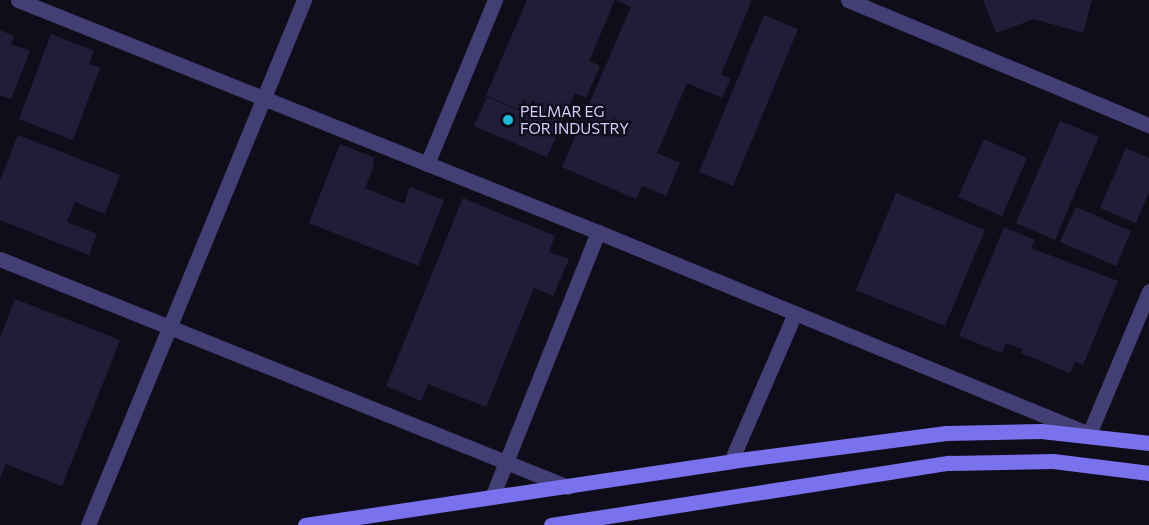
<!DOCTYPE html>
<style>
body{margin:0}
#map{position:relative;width:1149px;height:525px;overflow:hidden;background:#100d1b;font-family:Commissioner,sans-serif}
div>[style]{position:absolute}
.building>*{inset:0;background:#231c39}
.street>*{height:15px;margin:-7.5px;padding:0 7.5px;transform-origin:7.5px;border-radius:7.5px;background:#433e74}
.secondary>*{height:15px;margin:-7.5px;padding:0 7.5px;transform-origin:7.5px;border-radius:7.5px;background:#7a71ec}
.dots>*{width:16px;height:16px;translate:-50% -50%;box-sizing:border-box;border:3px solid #100d1b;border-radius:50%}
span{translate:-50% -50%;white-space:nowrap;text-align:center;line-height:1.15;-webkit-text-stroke:5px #100d1b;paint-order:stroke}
.poi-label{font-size:15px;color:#d5cef9}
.left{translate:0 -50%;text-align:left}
</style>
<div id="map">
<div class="building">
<div style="clip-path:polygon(527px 0,615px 0,589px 61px,600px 66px,586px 98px,575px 93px,547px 157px,474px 126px,487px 97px,529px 115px,536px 99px,529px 114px,486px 95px)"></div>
<div style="clip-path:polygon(616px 0,752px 0,721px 74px,731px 78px,722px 98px,687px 83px,657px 153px,680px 163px,666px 196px,642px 186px,636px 199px,562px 167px,631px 7px)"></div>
<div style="clip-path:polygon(983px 0,1092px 0,1083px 33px,1034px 19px,996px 33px)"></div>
<div style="clip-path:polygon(764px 15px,798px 29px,733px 186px,699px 172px)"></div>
<div style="clip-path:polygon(0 30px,14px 36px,11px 44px,30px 51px,11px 99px,0 95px)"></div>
<div style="clip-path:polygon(51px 34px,94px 51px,89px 64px,100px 68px,73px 140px,19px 119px)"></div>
<div style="clip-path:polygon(1060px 121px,1099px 137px,1055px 240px,1016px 223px)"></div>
<div style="clip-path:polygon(18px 135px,120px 175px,105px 214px,75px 202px,67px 222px,97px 234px,89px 255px,0 220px,0 180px)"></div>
<div style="clip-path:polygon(984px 139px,1027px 158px,1002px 216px,958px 197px)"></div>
<div style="clip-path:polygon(340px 144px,375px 158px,372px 165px,374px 166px,365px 188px,404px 204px,410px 187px,444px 200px,418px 266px,309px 223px)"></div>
<div style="clip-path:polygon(1126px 148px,1149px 158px,1149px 192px,1136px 223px,1100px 208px)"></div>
<div style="clip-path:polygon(896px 193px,985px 230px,945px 326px,856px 290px)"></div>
<div style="clip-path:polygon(463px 198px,555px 236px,549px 252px,569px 259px,553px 296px,534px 288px,486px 407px,428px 384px,421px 401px,386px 386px)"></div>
<div style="clip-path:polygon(1076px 207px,1131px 231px,1116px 266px,1060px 242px)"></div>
<div style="clip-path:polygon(1004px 227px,1035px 240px,1031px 248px,1118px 281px,1083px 365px,1075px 362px,1070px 373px,1021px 353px,1022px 349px,1006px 343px,1002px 353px,959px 336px)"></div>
<div style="clip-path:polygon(15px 299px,120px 340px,62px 486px,6px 464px,0 479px,0 338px)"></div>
</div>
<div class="street">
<div style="left:18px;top:0;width:625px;rotate:21.8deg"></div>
<div style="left:598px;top:232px;width:531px;rotate:22.36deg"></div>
<div style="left:1089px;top:434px;width:155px;rotate:-67.2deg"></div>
<div style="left:848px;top:0;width:326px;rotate:22.6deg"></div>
<div style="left:427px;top:164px;width:178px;rotate:-67.5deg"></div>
<div style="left:0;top:259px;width:612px;rotate:21.87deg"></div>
<div style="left:731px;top:461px;width:161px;rotate:-66.6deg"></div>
<div style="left:492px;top:497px;width:285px;rotate:-68.2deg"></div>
<div style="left:88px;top:525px;width:568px;rotate:-67.64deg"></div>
</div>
<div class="secondary">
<div style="left:305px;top:525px;width:431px;rotate:-8.5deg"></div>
<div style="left:731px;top:461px;width:217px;rotate:-7.4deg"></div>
<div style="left:946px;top:433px;width:95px;rotate:-1.2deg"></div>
<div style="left:1041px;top:431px;width:109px;rotate:6.3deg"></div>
<div style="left:551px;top:525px;width:403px;rotate:-8.9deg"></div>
<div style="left:949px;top:463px;width:104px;rotate:-1.1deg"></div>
<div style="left:1053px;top:461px;width:97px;rotate:7.1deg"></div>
</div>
<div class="dots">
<div style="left:508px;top:120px;background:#1cbbd6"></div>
</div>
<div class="poi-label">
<span class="left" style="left:520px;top:120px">PELMAR EG<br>FOR INDUSTRY</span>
</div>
</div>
